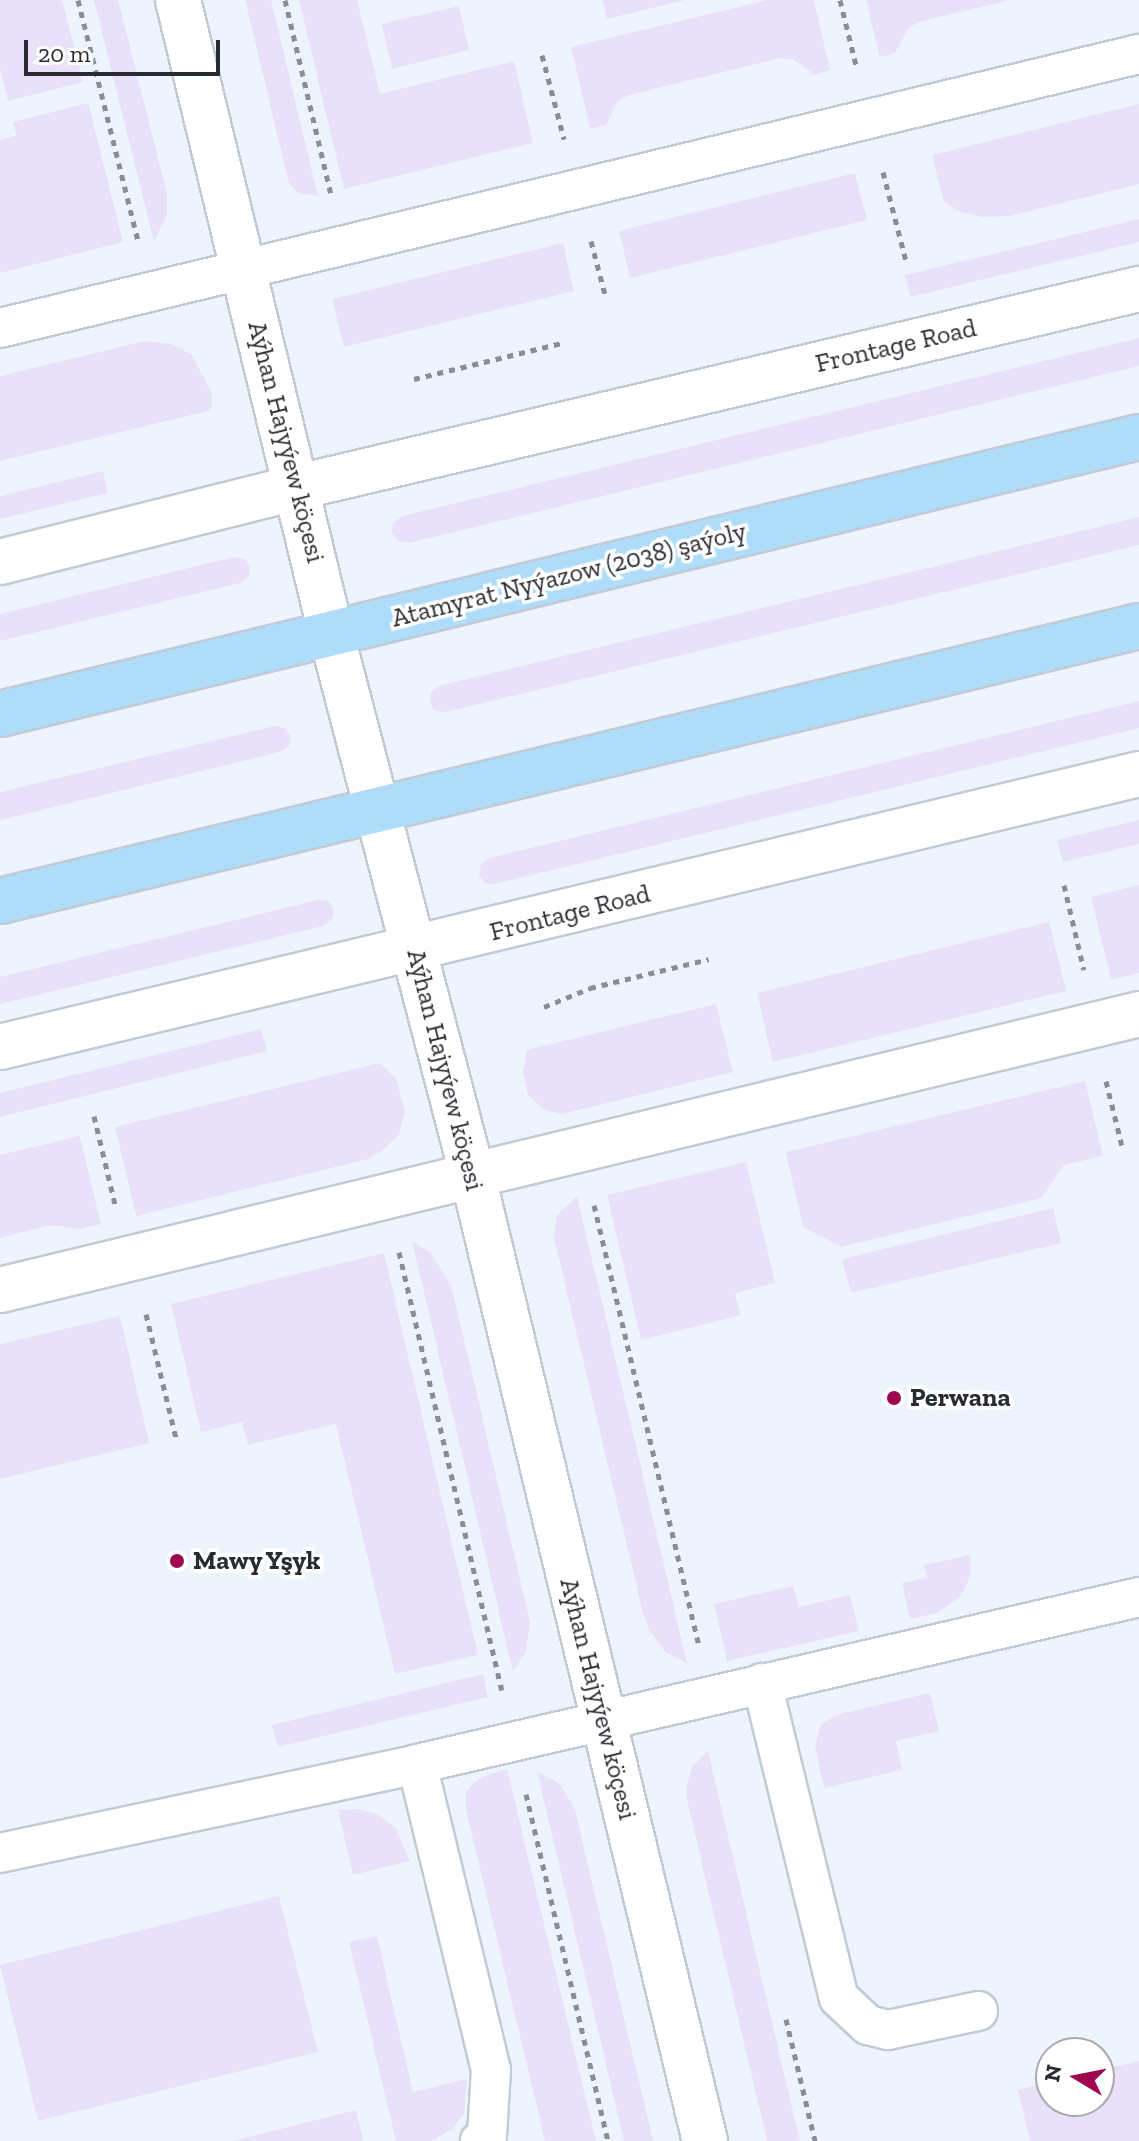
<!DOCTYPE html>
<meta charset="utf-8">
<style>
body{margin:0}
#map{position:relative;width:1139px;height:2141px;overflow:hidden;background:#edf4fd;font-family:"Zilla Slab",serif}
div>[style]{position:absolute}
.green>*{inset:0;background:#e9e1fa}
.path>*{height:5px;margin-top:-2.5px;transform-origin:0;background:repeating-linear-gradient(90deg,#898e95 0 6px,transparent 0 12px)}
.roads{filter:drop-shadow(2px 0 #c2cad5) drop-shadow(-2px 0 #c2cad5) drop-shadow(0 2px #c2cad5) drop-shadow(0 -2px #c2cad5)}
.lane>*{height:38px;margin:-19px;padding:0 19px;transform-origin:19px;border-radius:19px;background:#fff}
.street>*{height:44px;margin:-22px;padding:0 22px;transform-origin:22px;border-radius:22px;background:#fff}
.primary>*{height:44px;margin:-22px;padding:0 22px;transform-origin:22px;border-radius:22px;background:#afdcf8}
.dots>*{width:22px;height:22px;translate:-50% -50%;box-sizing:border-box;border:4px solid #fff;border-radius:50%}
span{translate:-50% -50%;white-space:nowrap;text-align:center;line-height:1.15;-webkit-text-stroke:7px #fff;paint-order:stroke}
.street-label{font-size:26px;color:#282b30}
.poi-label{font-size:26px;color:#282b30;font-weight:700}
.left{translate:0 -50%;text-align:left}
.north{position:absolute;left:1035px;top:2037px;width:80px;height:80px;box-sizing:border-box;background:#fff;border:2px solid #a9aaac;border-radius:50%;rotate:280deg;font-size:22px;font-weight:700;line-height:32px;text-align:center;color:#282b30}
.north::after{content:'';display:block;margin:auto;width:28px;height:36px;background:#9f074e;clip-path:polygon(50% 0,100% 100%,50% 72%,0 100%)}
.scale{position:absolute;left:24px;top:40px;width:196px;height:36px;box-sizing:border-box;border:4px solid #282b30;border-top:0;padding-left:10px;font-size:24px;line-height:28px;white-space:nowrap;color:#282b30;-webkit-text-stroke:6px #fff;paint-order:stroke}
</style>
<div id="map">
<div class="green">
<div style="clip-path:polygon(0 0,62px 0,83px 82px,8px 101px,0 69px)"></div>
<div style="clip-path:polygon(94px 0,118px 0,167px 194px,167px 215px,154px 241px)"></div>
<div style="clip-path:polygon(245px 0,271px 0,318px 196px,298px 193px,289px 183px)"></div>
<div style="clip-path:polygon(299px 0,357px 0,380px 94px,514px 61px,533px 143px,344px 189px)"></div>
<div style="clip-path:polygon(602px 0,685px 0,607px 19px)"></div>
<div style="clip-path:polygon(768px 0,814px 0,830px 70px,815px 75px,794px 60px,780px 58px,629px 95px,617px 102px,606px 125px,590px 129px,571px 47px)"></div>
<div style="clip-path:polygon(866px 0,1010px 0,918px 22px,907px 30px,895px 53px,880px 57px)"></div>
<div style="clip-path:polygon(459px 6px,469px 50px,392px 69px,382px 24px)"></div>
<div style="clip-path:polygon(88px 103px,123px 242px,0 273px,0 140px,16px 136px,13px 122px)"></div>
<div style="clip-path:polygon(1139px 104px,1139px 184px,1010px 216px,982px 217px,961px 212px,944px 202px,932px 155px)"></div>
<div style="clip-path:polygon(855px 173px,867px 220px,630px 278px,619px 231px)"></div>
<div style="clip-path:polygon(1139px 219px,1139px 242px,910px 297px,905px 275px)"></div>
<div style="clip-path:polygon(563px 243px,574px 291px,344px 347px,332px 299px)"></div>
<div style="clip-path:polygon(1139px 338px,1139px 366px,409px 543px,398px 541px,392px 533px,393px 523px,402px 516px)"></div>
<div style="clip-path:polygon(145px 341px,172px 344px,192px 355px,211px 392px,212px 405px,208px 411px,0 461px,0 376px)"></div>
<div style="clip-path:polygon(103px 471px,108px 493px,0 519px,0 496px)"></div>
<div style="clip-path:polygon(1139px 517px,1139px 545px,446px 712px,435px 711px,430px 703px,431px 692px,439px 686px)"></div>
<div style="clip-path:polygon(234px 557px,245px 559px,250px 567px,249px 577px,240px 583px,0 641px,0 614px)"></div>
<div style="clip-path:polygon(1139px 701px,1139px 728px,495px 884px,485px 883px,479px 875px,481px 864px,489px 858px)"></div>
<div style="clip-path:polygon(275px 726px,284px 728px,291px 736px,289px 746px,280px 752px,0 820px,0 792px)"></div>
<div style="clip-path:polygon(1139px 820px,1139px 844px,1063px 862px,1057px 840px)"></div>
<div style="clip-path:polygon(1139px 885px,1139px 973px,1111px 980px,1091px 897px)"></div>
<div style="clip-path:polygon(318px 900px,328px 901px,334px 909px,332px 919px,323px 926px,0 1004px,0 977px)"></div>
<div style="clip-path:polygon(1049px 922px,1066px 991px,773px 1062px,757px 993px)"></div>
<div style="clip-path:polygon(716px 1004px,733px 1072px,562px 1114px,544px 1110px,528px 1095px,523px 1071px,527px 1050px)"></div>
<div style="clip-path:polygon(261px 1029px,267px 1051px,0 1117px,0 1093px)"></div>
<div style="clip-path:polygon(380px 1063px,396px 1079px,405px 1110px,399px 1135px,380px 1152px,368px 1159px,136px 1216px,115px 1127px)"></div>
<div style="clip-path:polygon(1085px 1081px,1103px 1156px,1064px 1165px,1041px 1198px,841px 1247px,803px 1227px,786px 1152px)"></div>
<div style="clip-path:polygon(80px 1136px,101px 1224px,80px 1229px,51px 1225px,0 1238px,0 1155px)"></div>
<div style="clip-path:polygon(746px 1162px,775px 1283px,735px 1293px,741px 1315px,641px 1340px,607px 1195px)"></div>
<div style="clip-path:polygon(577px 1196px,687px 1663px,665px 1652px,649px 1629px,643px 1613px,554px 1238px,557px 1215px)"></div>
<div style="clip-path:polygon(1053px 1208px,1061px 1243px,851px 1293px,842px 1259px)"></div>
<div style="clip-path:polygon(412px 1241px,431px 1253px,452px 1288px,530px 1622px,526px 1651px,513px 1672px)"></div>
<div style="clip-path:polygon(384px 1253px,478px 1655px,395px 1674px,336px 1424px,248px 1445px,242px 1422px,201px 1432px,171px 1304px)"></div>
<div style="clip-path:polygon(120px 1316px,149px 1443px,0 1479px,0 1344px)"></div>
<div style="clip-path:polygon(970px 1555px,971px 1575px,961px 1596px,937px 1613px,910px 1619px,902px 1583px,927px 1578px,924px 1565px)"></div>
<div style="clip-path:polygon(793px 1586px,799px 1607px,850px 1595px,859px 1631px,727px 1661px,714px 1604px)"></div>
<div style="clip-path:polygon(483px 1674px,488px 1697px,278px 1747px,272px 1725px)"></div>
<div style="clip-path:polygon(930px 1693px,939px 1731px,896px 1741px,902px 1770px,824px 1788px,815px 1746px,821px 1724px,839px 1714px)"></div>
<div style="clip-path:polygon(708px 1751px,800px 2141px,767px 2141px,687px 1800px,686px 1789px,692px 1767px)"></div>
<div style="clip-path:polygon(507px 1769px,596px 2141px,545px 2141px,466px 1810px,466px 1793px,471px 1785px,484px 1776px)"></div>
<div style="clip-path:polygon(537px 1771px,560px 1784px,575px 1810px,653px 2141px,624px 2141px)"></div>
<div style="clip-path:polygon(357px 1809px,377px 1814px,395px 1827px,410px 1861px,353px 1875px,338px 1810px)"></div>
<div style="clip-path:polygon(279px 1896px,318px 2052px,38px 2121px,0 1965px)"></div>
<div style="clip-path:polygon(377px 1936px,413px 2092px,467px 2079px,464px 2114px,452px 2129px,432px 2141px,396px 2141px,349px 1942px)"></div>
<div style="clip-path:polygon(1139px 2061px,1139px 2141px,1030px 2141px,1018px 2090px,1051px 2082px,1051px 2101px,1099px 2101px,1099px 2070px)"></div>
<div style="clip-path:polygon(356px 2110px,363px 2141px,233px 2141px)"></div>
</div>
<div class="path">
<div style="left:78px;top:0;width:248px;rotate:76deg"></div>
<div style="left:285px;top:0;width:199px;rotate:76.7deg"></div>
<div style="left:840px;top:0;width:71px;rotate:76.2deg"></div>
<div style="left:542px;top:55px;width:87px;rotate:75.3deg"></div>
<div style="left:883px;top:172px;width:92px;rotate:75.5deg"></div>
<div style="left:591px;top:241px;width:59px;rotate:75.3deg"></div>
<div style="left:414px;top:379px;width:152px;rotate:-13.7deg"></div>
<div style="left:1064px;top:885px;width:87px;rotate:76.8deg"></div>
<div style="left:544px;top:1007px;width:50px;rotate:-22.4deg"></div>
<div style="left:590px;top:988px;width:122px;rotate:-13.7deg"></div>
<div style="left:1106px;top:1081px;width:71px;rotate:76.2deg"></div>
<div style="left:94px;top:1116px;width:90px;rotate:76.6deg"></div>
<div style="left:594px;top:1205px;width:450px;rotate:76.6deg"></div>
<div style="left:399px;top:1252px;width:450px;rotate:76.8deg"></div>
<div style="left:146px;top:1314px;width:128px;rotate:76.4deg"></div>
<div style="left:526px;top:1794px;width:357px;rotate:76.7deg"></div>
<div style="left:786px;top:2019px;width:125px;rotate:76.6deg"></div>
</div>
<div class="roads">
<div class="lane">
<div style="left:0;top:328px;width:1171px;rotate:-13.53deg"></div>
<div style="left:762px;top:1683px;width:324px;rotate:76.3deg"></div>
<div style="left:839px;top:1998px;width:40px;rotate:43deg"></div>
<div style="left:868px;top:2025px;width:21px;rotate:14deg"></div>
<div style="left:888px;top:2030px;width:92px;rotate:-11.9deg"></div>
<div style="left:417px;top:1764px;width:315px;rotate:76.4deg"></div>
<div style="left:491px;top:2070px;width:66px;rotate:93.5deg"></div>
<div style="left:487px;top:2136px;width:9px;rotate:144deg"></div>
<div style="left:0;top:1853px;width:426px;rotate:-12deg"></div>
<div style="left:417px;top:1764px;width:741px;rotate:-13.02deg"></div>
</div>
<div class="street">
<div style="left:178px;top:0;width:651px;rotate:76.41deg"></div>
<div style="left:331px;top:633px;width:562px;rotate:75.37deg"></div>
<div style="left:473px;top:1177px;width:992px;rotate:76.47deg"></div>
<div style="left:0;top:562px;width:307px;rotate:-14.1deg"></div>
<div style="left:298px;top:487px;width:864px;rotate:-13.25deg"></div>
<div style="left:0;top:1047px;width:1171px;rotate:-13.48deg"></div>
<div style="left:0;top:1290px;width:1172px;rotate:-13.62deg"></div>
</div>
<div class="primary">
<div style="left:0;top:714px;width:1172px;rotate:-13.67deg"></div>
<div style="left:0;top:901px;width:1172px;rotate:-13.57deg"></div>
</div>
</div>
<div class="dots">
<div style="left:894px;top:1398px;background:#9f074e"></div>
<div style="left:177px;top:1561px;background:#9f074e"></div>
</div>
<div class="street-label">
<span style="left:896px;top:346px;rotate:-13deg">Frontage Road</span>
<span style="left:286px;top:442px;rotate:76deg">Aýhan Hajyýew köçesi</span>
<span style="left:569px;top:575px;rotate:-14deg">Atamyrat Nyýazow (2038) şaýoly</span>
<span style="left:570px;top:913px;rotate:-14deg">Frontage Road</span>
<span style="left:445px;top:1070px;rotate:76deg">Aýhan Hajyýew köçesi</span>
<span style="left:598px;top:1699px;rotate:76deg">Aýhan Hajyýew köçesi</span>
</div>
<div class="poi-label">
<span class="left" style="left:910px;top:1398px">Perwana</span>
<span class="left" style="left:193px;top:1561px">Mawy Yşyk</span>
</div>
<div class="north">N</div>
<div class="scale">20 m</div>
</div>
